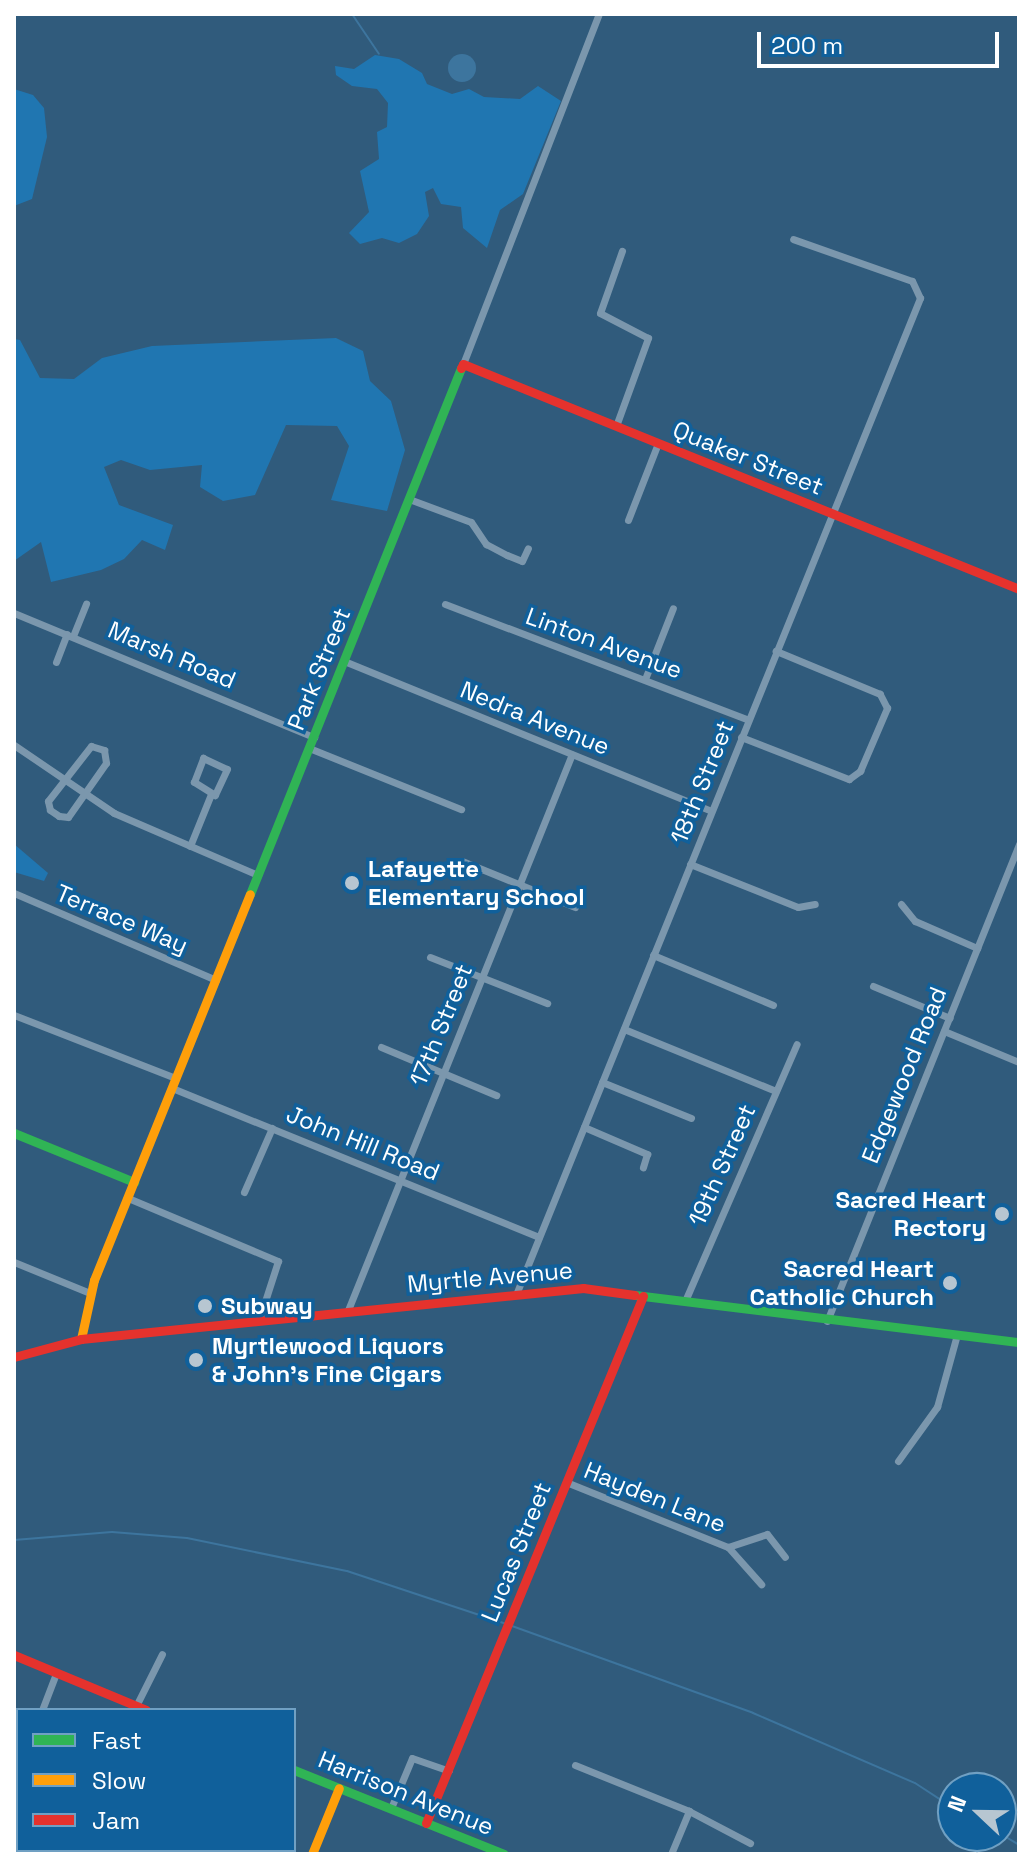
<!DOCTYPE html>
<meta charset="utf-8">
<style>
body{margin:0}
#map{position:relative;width:1033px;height:1868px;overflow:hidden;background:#305b7c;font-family:"Space Grotesk",sans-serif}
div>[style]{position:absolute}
.green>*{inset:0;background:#2076b1}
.water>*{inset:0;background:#3d759e}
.round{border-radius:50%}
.stream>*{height:2px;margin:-1px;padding:0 1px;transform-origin:1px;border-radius:1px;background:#3d759e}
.street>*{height:7px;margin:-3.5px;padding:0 3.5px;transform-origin:3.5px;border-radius:3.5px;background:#7b97ad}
.fast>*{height:9px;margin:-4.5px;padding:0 4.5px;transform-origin:4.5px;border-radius:4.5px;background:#30b455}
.slow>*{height:9px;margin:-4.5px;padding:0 4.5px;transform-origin:4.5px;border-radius:4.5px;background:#ff9f0a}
.jam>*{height:9px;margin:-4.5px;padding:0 4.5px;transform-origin:4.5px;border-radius:4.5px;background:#e5322d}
.dots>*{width:22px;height:22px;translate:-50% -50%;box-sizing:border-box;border:4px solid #10609b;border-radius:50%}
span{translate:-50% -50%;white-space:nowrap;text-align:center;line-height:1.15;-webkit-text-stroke:7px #10609b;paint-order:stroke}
.street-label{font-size:24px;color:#fff}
.poi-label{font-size:24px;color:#fff;font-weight:700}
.left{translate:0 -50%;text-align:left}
.right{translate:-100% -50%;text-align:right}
.frame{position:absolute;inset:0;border:16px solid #fff;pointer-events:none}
.legend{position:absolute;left:16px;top:1708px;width:280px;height:144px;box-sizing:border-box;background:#10609b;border:2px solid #70a0c3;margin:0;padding:10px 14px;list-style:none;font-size:24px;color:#fff}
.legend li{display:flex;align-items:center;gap:16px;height:40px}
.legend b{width:40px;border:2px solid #70a0c3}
.north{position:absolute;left:937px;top:1772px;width:80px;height:80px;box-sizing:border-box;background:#10609b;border:2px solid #70a0c3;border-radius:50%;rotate:292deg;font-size:22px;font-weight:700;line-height:32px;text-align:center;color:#fff}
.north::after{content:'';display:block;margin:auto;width:28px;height:36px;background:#b7c6d1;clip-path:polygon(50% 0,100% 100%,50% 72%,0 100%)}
.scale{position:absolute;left:757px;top:32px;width:242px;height:36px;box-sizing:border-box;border:4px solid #fff;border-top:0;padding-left:10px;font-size:24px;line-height:28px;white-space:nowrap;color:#fff;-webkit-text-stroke:6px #10609b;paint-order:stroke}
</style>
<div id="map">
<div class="green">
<div style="clip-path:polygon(375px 55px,399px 59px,422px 73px,427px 84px,452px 94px,469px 89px,484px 97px,520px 99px,538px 86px,561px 101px,523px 194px,500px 210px,487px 248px,463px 228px,461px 207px,441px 204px,433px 188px,425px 192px,429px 216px,417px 234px,399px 243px,382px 238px,360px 244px,349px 233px,369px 212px,360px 171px,379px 159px,377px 132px,387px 127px,388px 103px,377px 89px,352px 86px,336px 75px,335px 66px,354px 69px)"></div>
<div style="clip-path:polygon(14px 89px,33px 95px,44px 108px,47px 137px,32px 199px,14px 206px)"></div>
<div style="clip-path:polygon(336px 338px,363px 351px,370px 381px,391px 401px,405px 450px,387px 511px,331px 500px,349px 446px,337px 426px,286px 425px,255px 495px,223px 501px,200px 487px,202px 465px,150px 470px,121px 460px,104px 467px,119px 505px,173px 525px,165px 550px,142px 540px,124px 559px,101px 570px,51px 582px,41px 542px,14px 561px,14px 339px,20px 340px,40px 378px,74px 379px,102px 358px,152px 346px)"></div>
<div style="clip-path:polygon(14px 844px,48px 873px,44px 881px,14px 872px)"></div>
</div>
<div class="water">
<div class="round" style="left:448px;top:54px;width:28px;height:28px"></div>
</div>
<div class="stream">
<div style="left:352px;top:14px;width:48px;rotate:56deg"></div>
<div style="left:14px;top:1540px;width:98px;rotate:-4.7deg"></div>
<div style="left:112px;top:1532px;width:75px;rotate:4.6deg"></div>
<div style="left:187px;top:1538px;width:163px;rotate:11.7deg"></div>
<div style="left:347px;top:1571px;width:168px;rotate:18.4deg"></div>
<div style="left:512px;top:1626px;width:256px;rotate:19.8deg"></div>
<div style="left:753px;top:1713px;width:176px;rotate:23.4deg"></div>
<div style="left:915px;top:1783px;width:45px;rotate:33.3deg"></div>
<div style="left:1001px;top:1834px;width:21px;rotate:31deg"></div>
</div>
<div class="street">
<div style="left:463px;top:364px;width:375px;rotate:-68.8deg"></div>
<div style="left:616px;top:426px;width:94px;rotate:-70deg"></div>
<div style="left:648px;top:338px;width:54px;rotate:-152.5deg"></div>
<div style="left:600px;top:313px;width:66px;rotate:-70.5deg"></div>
<div style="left:409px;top:499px;width:66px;rotate:20.4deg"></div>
<div style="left:471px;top:522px;width:27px;rotate:56deg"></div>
<div style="left:486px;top:544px;width:24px;rotate:28deg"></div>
<div style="left:507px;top:555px;width:16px;rotate:22deg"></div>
<div style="left:522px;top:561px;width:14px;rotate:-65deg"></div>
<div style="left:628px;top:520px;width:83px;rotate:-68.7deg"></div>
<div style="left:445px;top:604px;width:324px;rotate:20.9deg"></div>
<div style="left:14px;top:613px;width:325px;rotate:22.5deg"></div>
<div style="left:73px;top:636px;width:35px;rotate:-68deg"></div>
<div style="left:344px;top:661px;width:396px;rotate:22.2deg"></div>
<div style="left:56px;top:662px;width:30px;rotate:-69deg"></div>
<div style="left:645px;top:679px;width:76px;rotate:-68.5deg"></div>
<div style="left:741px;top:737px;width:116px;rotate:21.3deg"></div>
<div style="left:849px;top:779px;width:14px;rotate:-36deg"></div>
<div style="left:860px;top:771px;width:69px;rotate:-66.8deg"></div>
<div style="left:887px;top:708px;width:16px;rotate:-117deg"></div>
<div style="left:880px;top:694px;width:113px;rotate:-157.5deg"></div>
<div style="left:14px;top:745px;width:121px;rotate:34.2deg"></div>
<div style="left:114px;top:813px;width:157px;rotate:23.3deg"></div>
<div style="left:91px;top:746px;width:14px;rotate:17deg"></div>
<div style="left:104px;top:750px;width:13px;rotate:81deg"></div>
<div style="left:106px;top:763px;width:66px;rotate:125.1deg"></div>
<div style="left:68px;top:817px;width:9px;rotate:-174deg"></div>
<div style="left:59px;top:816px;width:11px;rotate:-146deg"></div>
<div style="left:50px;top:810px;width:9px;rotate:-103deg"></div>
<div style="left:48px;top:801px;width:70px;rotate:-52deg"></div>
<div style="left:309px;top:748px;width:164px;rotate:21.9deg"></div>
<div style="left:203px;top:758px;width:26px;rotate:25deg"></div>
<div style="left:227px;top:769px;width:29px;rotate:115deg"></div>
<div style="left:215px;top:795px;width:25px;rotate:-148deg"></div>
<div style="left:194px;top:782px;width:26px;rotate:-69deg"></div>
<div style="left:190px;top:846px;width:56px;rotate:-68deg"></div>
<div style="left:462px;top:861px;width:122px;rotate:22.2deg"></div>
<div style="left:690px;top:864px;width:116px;rotate:21.7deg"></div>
<div style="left:798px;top:907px;width:17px;rotate:-10deg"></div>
<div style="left:14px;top:893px;width:220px;rotate:23.3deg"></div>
<div style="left:901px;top:904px;width:22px;rotate:51deg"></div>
<div style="left:915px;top:921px;width:68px;rotate:23.5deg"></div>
<div style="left:653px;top:955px;width:130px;rotate:22.6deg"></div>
<div style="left:430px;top:957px;width:126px;rotate:21.5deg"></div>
<div style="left:873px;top:986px;width:83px;rotate:22.6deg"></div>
<div style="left:14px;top:1015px;width:174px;rotate:21.3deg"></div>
<div style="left:624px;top:1029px;width:164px;rotate:22.2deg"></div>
<div style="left:944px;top:1031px;width:81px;rotate:22.5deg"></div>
<div style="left:381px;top:1047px;width:125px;rotate:22.7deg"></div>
<div style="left:602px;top:1082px;width:96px;rotate:22deg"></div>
<div style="left:172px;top:1088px;width:396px;rotate:22.1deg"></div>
<div style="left:584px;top:1127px;width:69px;rotate:23.2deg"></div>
<div style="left:647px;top:1154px;width:14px;rotate:107deg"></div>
<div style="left:244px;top:1192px;width:70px;rotate:-66.4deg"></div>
<div style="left:128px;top:1198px;width:163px;rotate:22.8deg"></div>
<div style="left:278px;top:1261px;width:62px;rotate:107.9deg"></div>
<div style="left:14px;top:1262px;width:82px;rotate:22.2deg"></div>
<div style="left:517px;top:1292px;width:1073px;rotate:-67.93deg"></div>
<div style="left:920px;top:298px;width:19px;rotate:-115deg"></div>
<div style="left:912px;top:281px;width:126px;rotate:-160.6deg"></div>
<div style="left:685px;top:1301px;width:280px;rotate:-66.5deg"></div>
<div style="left:348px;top:1310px;width:599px;rotate:-68.06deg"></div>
<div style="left:827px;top:1321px;width:514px;rotate:-68.07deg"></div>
<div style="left:898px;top:1461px;width:67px;rotate:-54.2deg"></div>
<div style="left:937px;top:1407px;width:72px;rotate:-74.6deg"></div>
<div style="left:566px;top:1482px;width:175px;rotate:21.9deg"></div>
<div style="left:728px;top:1547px;width:50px;rotate:48.3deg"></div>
<div style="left:728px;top:1547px;width:41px;rotate:-18.4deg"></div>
<div style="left:767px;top:1534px;width:29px;rotate:52deg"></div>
<div style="left:136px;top:1706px;width:58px;rotate:-63.4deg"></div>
<div style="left:42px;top:1710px;width:39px;rotate:-69deg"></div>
<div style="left:575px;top:1765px;width:123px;rotate:22deg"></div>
<div style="left:689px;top:1811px;width:69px;rotate:27.7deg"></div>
<div style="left:14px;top:1777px;width:11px;rotate:-68deg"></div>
<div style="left:391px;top:1808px;width:54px;rotate:-67.2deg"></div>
<div style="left:412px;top:1758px;width:39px;rotate:19deg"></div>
<div style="left:14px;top:1849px;width:12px;rotate:24deg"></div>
<div style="left:154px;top:1854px;width:4px;rotate:-76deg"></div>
<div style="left:671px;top:1854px;width:47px;rotate:-67.3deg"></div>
</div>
<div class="fast">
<div style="left:250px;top:894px;width:567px;rotate:-68.14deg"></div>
<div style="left:14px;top:1133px;width:130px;rotate:22.2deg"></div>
<div style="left:635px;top:1295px;width:387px;rotate:7deg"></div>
<div style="left:294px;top:1770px;width:226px;rotate:21.8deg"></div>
</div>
<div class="slow">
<div style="left:81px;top:1339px;width:60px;rotate:-77.6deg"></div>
<div style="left:94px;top:1280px;width:416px;rotate:-68deg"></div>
<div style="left:312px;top:1854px;width:71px;rotate:-67.8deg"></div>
</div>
<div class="jam">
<div style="left:461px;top:368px;width:4px;rotate:-63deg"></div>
<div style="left:463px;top:364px;width:600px;rotate:22.03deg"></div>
<div style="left:14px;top:1357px;width:69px;rotate:-15deg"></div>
<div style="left:81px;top:1339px;width:505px;rotate:-5.8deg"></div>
<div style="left:583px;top:1288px;width:52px;rotate:7.7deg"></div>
<div style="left:14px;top:1655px;width:143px;rotate:22.6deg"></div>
<div style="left:426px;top:1823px;width:570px;rotate:-67.62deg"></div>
</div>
<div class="dots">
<div style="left:352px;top:883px;background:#b7c6d1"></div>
<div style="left:1002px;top:1214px;background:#b7c6d1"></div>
<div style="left:950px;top:1283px;background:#b7c6d1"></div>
<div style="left:205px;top:1306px;background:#b7c6d1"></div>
<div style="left:196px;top:1360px;background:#b7c6d1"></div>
</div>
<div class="street-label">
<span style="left:748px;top:458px;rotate:22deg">Quaker Street</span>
<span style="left:604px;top:643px;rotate:20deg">Linton Avenue</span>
<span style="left:172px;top:655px;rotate:23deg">Marsh Road</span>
<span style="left:319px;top:669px;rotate:-68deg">Park Street</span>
<span style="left:535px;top:718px;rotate:22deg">Nedra Avenue</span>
<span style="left:702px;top:782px;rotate:-68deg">18th Street</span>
<span style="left:122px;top:919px;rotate:23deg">Terrace Way</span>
<span style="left:441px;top:1025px;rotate:-68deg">17th Street</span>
<span style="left:904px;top:1075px;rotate:-68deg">Edgewood Road</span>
<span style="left:363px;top:1143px;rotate:22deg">John Hill Road</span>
<span style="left:722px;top:1165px;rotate:-66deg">19th Street</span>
<span style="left:490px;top:1277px;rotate:-5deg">Myrtle Avenue</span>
<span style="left:655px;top:1497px;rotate:22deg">Hayden Lane</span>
<span style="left:516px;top:1552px;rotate:-68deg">Lucas Street</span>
<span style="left:406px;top:1793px;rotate:22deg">Harrison Avenue</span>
</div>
<div class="poi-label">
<span class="left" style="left:368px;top:883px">Lafayette<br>Elementary School</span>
<span class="right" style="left:986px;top:1214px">Sacred Heart<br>Rectory</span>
<span class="right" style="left:934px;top:1283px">Sacred Heart<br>Catholic Church</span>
<span class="left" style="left:221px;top:1306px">Subway</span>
<span class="left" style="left:212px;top:1360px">Myrtlewood Liquors<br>&amp; John’s Fine Cigars</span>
</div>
<div class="frame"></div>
<ul class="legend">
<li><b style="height:10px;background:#30b455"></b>Fast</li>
<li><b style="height:10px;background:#ff9f0a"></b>Slow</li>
<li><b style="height:10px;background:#e5322d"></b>Jam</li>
</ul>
<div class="north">N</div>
<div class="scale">200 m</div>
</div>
